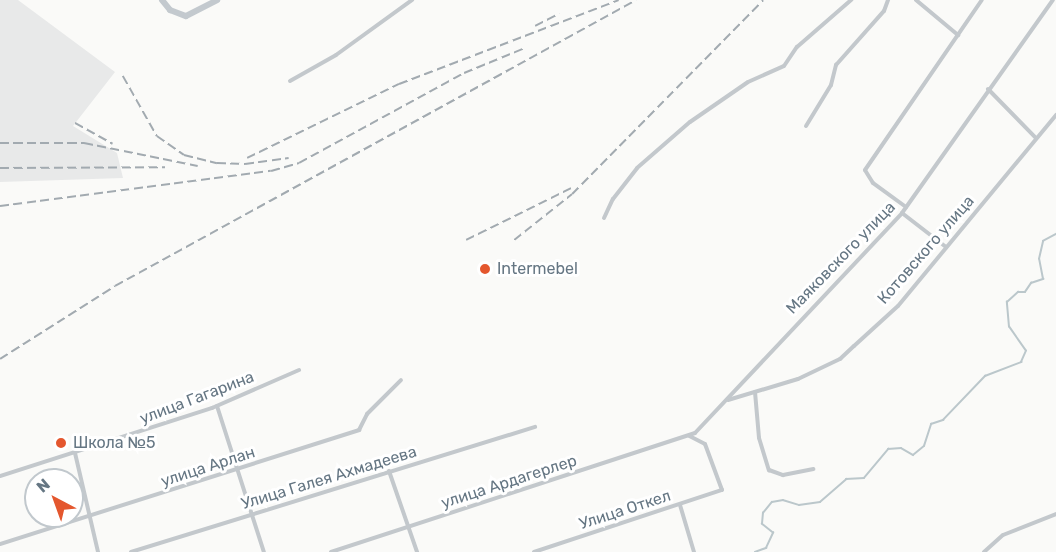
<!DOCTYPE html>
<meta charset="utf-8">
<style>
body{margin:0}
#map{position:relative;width:1056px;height:552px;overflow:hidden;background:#fafaf8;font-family:Rubik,sans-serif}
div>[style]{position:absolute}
.built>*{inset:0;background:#e8e9e9}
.stream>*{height:1.5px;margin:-0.75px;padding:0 0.75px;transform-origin:0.75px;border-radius:0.75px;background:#bbc7cb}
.street>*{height:4px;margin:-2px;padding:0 2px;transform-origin:2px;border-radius:2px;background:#c3c8cc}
.secondary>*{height:6px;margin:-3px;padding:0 3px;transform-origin:3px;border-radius:3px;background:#c3c9ce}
.rail>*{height:1.5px;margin-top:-0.75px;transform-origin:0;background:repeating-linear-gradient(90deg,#a2aab0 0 9px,transparent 0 13.5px)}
.dots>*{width:16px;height:16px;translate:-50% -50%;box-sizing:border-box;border:3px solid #fff;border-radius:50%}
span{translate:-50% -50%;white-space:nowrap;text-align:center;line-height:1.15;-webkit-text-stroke:6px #fff;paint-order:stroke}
.street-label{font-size:16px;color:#657683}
.poi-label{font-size:16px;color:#657683}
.left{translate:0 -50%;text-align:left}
.north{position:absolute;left:24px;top:468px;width:60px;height:60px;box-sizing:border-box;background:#fff;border:2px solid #c1c8cd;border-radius:50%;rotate:319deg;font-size:16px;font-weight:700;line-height:24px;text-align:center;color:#657683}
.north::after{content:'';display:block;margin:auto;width:21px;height:27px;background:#e4572e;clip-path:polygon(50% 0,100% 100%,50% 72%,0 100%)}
</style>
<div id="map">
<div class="built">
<div style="clip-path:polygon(0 0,18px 0,115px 72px,73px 126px,117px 153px,123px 178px,0 182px)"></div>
</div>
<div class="stream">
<div style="left:755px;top:552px;width:12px;rotate:-20deg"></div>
<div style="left:766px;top:548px;width:17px;rotate:-65deg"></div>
<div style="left:773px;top:533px;width:14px;rotate:-141deg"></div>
<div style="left:762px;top:524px;width:11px;rotate:-85deg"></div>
<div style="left:763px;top:513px;width:14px;rotate:-51deg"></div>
<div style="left:772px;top:502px;width:11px;rotate:-10deg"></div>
<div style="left:783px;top:500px;width:17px;rotate:17deg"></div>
<div style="left:799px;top:505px;width:21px;rotate:-8deg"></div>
<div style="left:820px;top:502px;width:35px;rotate:-41deg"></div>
<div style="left:846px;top:479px;width:18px;rotate:-3deg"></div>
<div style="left:864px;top:478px;width:38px;rotate:-50deg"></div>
<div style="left:888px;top:449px;width:13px;rotate:-4deg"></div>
<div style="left:901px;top:448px;width:14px;rotate:30deg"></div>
<div style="left:913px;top:455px;width:14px;rotate:-39deg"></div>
<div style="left:924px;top:446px;width:23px;rotate:-72deg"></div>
<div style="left:931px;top:424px;width:13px;rotate:-18deg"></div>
<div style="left:943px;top:420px;width:61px;rotate:-46.3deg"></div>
<div style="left:985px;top:376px;width:39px;rotate:-21deg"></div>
<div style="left:1021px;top:362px;width:12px;rotate:-66deg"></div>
<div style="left:1026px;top:351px;width:29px;rotate:-125deg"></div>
<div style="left:1009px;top:327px;width:25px;rotate:-95deg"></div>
<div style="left:1007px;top:302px;width:15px;rotate:-42deg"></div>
<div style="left:1018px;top:292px;width:7px"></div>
<div style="left:1025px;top:292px;width:11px;rotate:-56deg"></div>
<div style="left:1031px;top:283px;width:13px;rotate:-18deg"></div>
<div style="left:1043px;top:279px;width:20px;rotate:-101deg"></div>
<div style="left:1039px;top:259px;width:18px;rotate:-77deg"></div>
<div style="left:1043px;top:241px;width:15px;rotate:-28deg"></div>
</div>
<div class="street">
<div style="left:916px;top:0;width:55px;rotate:39.8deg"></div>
<div style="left:290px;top:81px;width:53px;rotate:-29.5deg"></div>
<div style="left:336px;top:55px;width:94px;rotate:-35.9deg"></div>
<div style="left:988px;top:89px;width:69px;rotate:45.6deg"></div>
<div style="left:806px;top:126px;width:48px;rotate:-58.6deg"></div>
<div style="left:831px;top:85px;width:21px;rotate:-76deg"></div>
<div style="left:836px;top:65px;width:72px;rotate:-48.4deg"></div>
<div style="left:884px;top:11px;width:12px;rotate:-70deg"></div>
<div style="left:906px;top:207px;width:41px;rotate:-144deg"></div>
<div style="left:873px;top:183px;width:15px;rotate:-122deg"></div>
<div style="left:865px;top:170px;width:206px;rotate:-55.5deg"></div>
<div style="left:902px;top:213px;width:56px;rotate:37.7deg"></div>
<div style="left:604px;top:218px;width:21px;rotate:-65deg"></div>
<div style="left:613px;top:199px;width:39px;rotate:-52deg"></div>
<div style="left:637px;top:168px;width:70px;rotate:-41deg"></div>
<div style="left:690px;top:122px;width:70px;rotate:-34.6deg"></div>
<div style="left:748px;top:82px;width:39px;rotate:-24deg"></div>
<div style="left:784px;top:66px;width:23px;rotate:-56deg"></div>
<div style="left:797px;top:47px;width:72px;rotate:-41deg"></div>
<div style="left:755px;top:392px;width:46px;rotate:85deg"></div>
<div style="left:759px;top:438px;width:34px;rotate:73deg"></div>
<div style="left:769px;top:470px;width:15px;rotate:20deg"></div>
<div style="left:783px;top:475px;width:31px;rotate:-11deg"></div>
<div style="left:728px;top:400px;width:73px;rotate:-16.7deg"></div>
<div style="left:798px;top:379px;width:47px;rotate:-25.5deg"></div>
<div style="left:840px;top:359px;width:19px;rotate:-43deg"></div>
<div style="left:854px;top:346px;width:59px;rotate:-42.3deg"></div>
<div style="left:898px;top:306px;width:248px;rotate:-50.4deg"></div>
<div style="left:217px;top:406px;width:153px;rotate:72.2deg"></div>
<div style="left:75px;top:453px;width:102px;rotate:76.9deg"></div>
<div style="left:389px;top:471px;width:86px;rotate:70.9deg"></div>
<div style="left:0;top:476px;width:223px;rotate:-17.8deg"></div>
<div style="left:212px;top:408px;width:95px;rotate:-23.6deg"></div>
<div style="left:680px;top:505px;width:49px;rotate:73.4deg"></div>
<div style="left:0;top:544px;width:377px;rotate:-17.6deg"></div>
<div style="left:359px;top:430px;width:18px;rotate:-63deg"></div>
<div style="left:367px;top:414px;width:48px;rotate:-45deg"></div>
<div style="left:131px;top:552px;width:423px;rotate:-17.2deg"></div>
<div style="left:331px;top:552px;width:383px;rotate:-18.1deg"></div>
<div style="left:695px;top:433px;width:302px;rotate:-46.7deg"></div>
<div style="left:902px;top:213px;width:261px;rotate:-54.7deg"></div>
<div style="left:534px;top:552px;width:198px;rotate:-18.3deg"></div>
<div style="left:722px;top:490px;width:49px;rotate:-110.3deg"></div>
<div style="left:705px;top:444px;width:18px;rotate:-153deg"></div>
<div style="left:984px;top:552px;width:25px;rotate:-42deg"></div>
<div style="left:1003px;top:535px;width:57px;rotate:-21.6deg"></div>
</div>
<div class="secondary">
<div style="left:162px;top:0;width:13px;rotate:51deg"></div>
<div style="left:170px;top:10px;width:17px;rotate:21deg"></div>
<div style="left:186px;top:16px;width:35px;rotate:-27deg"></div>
</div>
<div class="rail">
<div style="left:535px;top:26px;width:27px;rotate:-27deg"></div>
<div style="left:123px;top:76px;width:69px;rotate:60.5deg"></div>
<div style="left:157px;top:136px;width:33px;rotate:35deg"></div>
<div style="left:184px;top:155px;width:34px;rotate:14deg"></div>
<div style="left:217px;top:163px;width:28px;rotate:2deg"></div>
<div style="left:245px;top:164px;width:44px;rotate:-7.8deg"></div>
<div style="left:75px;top:123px;width:43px;rotate:28.9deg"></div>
<div style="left:0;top:143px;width:84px"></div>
<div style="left:84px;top:143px;width:116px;rotate:11.4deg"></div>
<div style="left:247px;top:158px;width:169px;rotate:-26deg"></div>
<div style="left:399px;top:84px;width:235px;rotate:-20.9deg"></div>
<div style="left:0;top:168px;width:165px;rotate:-0.3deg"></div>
<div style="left:0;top:206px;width:273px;rotate:-7.4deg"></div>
<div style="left:271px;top:171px;width:29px;rotate:-16deg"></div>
<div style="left:299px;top:163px;width:188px;rotate:-28.6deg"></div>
<div style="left:464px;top:73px;width:66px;rotate:-22.3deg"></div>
<div style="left:466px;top:240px;width:117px;rotate:-26.3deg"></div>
<div style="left:514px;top:240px;width:74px;rotate:-38.4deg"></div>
<div style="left:572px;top:194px;width:272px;rotate:-45.4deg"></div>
<div style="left:0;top:359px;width:136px;rotate:-32.4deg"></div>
<div style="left:115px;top:286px;width:594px;rotate:-28.76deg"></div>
</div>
<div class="dots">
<div style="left:485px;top:269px;background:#e4572e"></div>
<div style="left:61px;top:443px;background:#e4572e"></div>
</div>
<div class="street-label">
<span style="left:926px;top:250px;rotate:-49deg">Котовского улица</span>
<span style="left:841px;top:258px;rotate:-46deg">Маяковского улица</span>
<span style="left:197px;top:398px;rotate:-21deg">улица Гагарина</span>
<span style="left:208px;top:467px;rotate:-18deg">улица Арлан</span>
<span style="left:329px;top:478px;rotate:-17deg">Улица Галея Ахмадеева</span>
<span style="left:509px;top:482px;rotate:-18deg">улица Ардагерлер</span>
<span style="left:625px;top:510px;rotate:-18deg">Улица Откел</span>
</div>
<div class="poi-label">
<span class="left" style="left:497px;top:269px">Intermebel</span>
<span class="left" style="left:73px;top:443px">Школа №5</span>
</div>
<div class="north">N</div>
</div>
